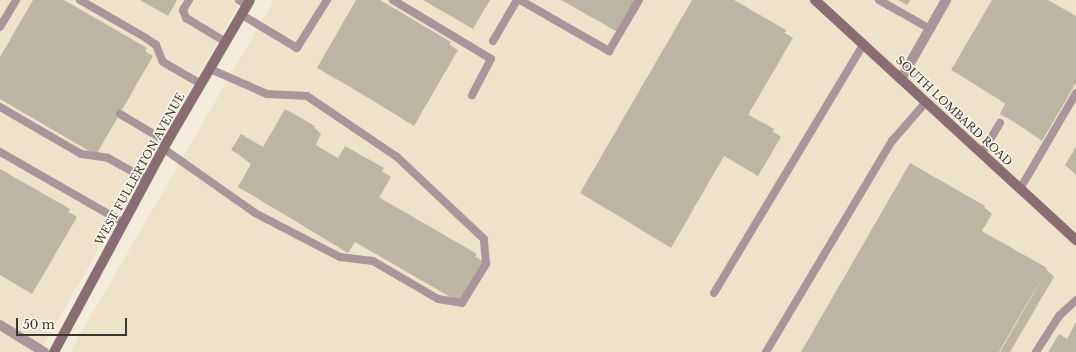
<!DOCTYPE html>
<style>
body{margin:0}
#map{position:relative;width:1076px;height:352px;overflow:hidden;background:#f3ecda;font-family:"Libre Baskerville",serif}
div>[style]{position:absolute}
.built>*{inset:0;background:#eee3ca}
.shadow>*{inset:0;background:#0003}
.building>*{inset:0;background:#bcb5a3}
.lane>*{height:8px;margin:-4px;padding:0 4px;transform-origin:4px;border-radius:4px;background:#aa969a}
.street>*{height:10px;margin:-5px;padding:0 5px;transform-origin:5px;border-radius:5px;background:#aa969a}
.secondary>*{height:10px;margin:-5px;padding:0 5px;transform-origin:5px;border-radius:5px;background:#8a6d73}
span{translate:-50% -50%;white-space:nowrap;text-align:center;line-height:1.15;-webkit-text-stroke:3px #fef9ee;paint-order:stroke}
.street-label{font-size:11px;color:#39362f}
.scale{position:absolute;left:16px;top:318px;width:111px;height:18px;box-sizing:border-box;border:2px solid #39362f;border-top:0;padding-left:5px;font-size:12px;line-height:14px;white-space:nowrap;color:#39362f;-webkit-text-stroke:3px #fef9ee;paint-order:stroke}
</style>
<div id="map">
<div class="built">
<div style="clip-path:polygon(0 0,241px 0,40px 352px,0 352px)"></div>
<div style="clip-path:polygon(274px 0,1076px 0,1076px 352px,70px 352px)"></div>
</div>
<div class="shadow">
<div style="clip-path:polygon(34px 0,62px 0,153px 56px,96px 155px,0 99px,0 59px)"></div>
<div style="clip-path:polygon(140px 0,177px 0,168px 16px)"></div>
<div style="clip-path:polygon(357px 0,378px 0,458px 50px,414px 126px,318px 67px)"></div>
<div style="clip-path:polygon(423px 0,490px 0,473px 29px)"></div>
<div style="clip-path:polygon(561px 0,643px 0,623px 35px)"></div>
<div style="clip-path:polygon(693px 0,732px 0,793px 38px,748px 115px,781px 137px,758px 176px,724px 156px,671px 248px,581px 193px)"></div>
<div style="clip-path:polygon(898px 0,910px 0,907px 5px)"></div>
<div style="clip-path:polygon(993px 0,1047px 0,1076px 17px,1076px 83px,1042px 141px,1001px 113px,1006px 104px,952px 70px)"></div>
<div style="clip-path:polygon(314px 127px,321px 134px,315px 146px,339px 160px,346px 147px,391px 177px,379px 198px,484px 262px,459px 302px,355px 242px,348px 253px,239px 187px,252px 165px,233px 150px,263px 148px)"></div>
<div style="clip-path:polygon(1076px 147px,1076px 175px,1065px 165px)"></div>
<div style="clip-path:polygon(0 170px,77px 217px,32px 294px,0 275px)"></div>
<div style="clip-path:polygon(984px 207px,992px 214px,981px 232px,1047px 270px,998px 352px,802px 352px)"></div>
<div style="clip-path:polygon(1047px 270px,1054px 277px,1010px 352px,1000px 352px)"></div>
</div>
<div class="building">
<div style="clip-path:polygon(33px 0,64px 0,147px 48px,88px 148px,0 97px,0 57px)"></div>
<div style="clip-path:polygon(356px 0,380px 0,451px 42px,406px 119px,317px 68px)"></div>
<div style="clip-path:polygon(427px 0,479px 0,466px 23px)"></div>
<div style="clip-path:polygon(565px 0,632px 0,615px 29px)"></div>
<div style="clip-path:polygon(692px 0,734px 0,786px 30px,740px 110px,774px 129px,751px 169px,717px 149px,663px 242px,580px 193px)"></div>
<div style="clip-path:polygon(992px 0,1048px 0,1076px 16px,1076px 63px,1035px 134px,1000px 114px,1006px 102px,951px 70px)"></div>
<div style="clip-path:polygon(285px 109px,315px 126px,307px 140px,338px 158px,345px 146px,384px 168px,370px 192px,477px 254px,452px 296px,347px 235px,340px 247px,238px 187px,252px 162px,231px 150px,241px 134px,263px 147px)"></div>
<div style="clip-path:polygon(910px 163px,985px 206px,973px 226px,1047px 268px,999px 352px,801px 352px)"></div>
<div style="clip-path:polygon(0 169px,70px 209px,25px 287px,0 273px)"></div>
<div style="clip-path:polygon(1076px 322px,1076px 352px,1048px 352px,1059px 334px,1067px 339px)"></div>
</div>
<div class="lane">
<div style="left:80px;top:0;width:76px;rotate:29.9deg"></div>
<div style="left:146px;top:38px;width:12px;rotate:35deg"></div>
<div style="left:156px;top:45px;width:18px;rotate:68deg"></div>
<div style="left:163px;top:62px;width:44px;rotate:30.1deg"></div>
<div style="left:189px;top:0;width:12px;rotate:121deg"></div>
<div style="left:183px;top:10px;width:9px;rotate:69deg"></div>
<div style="left:186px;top:18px;width:47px;rotate:31deg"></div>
<div style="left:239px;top:0;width:9px;rotate:32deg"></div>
<div style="left:393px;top:0;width:114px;rotate:31deg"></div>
<div style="left:491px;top:59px;width:41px;rotate:117.8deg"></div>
<div style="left:520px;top:0;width:103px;rotate:29.8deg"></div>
<div style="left:609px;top:51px;width:59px;rotate:-59.5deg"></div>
<div style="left:879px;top:0;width:59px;rotate:29.6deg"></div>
<div style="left:242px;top:15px;width:64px;rotate:31deg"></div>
<div style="left:297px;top:48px;width:57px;rotate:-58deg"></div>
<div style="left:0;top:27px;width:31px;rotate:-59deg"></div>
<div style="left:493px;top:41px;width:48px;rotate:-59.7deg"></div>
<div style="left:0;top:107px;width:94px;rotate:30.1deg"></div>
<div style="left:81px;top:154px;width:27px;rotate:8deg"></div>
<div style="left:108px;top:158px;width:45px;rotate:29.4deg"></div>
<div style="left:120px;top:114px;width:55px;rotate:30.8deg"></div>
<div style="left:164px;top:149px;width:111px;rotate:35.1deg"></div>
<div style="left:255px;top:213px;width:96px;rotate:27.4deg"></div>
<div style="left:340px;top:257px;width:33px;rotate:7deg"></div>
<div style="left:373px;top:261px;width:75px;rotate:30.3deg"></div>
<div style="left:438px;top:299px;width:24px;rotate:9deg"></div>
<div style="left:462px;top:303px;width:46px;rotate:-58.4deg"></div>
<div style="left:486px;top:264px;width:25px;rotate:-95deg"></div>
<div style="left:484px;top:239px;width:120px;rotate:-136.7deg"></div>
<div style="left:397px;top:157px;width:109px;rotate:-145.9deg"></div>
<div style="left:307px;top:96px;width:40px;rotate:-177.1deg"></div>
<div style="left:267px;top:94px;width:62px;rotate:-156.3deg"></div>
<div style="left:0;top:152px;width:143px;rotate:29.8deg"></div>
<div style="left:982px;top:153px;width:35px;rotate:-59deg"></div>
<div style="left:1020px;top:189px;width:111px;rotate:-59.7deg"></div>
<div style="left:714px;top:293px;width:289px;rotate:-59deg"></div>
<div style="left:766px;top:352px;width:246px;rotate:-59.2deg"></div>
<div style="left:892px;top:141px;width:52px;rotate:-48.9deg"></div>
<div style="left:1036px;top:352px;width:43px;rotate:-57.4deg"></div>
<div style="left:1059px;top:316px;width:23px;rotate:-43deg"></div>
</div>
<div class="street">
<div style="left:901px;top:79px;width:91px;rotate:-60.3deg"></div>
<div style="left:0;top:325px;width:52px;rotate:31.5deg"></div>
</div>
<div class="secondary">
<div style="left:815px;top:0;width:355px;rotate:42.6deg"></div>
<div style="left:54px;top:352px;width:238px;rotate:-61.7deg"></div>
<div style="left:167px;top:142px;width:164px;rotate:-59.7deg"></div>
</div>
<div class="street-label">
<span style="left:954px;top:111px;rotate:43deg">SOUTH LOMBARD ROAD</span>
<span style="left:140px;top:169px;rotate:-61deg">WEST FULLERTON AVENUE</span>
</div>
<div class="scale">50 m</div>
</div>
